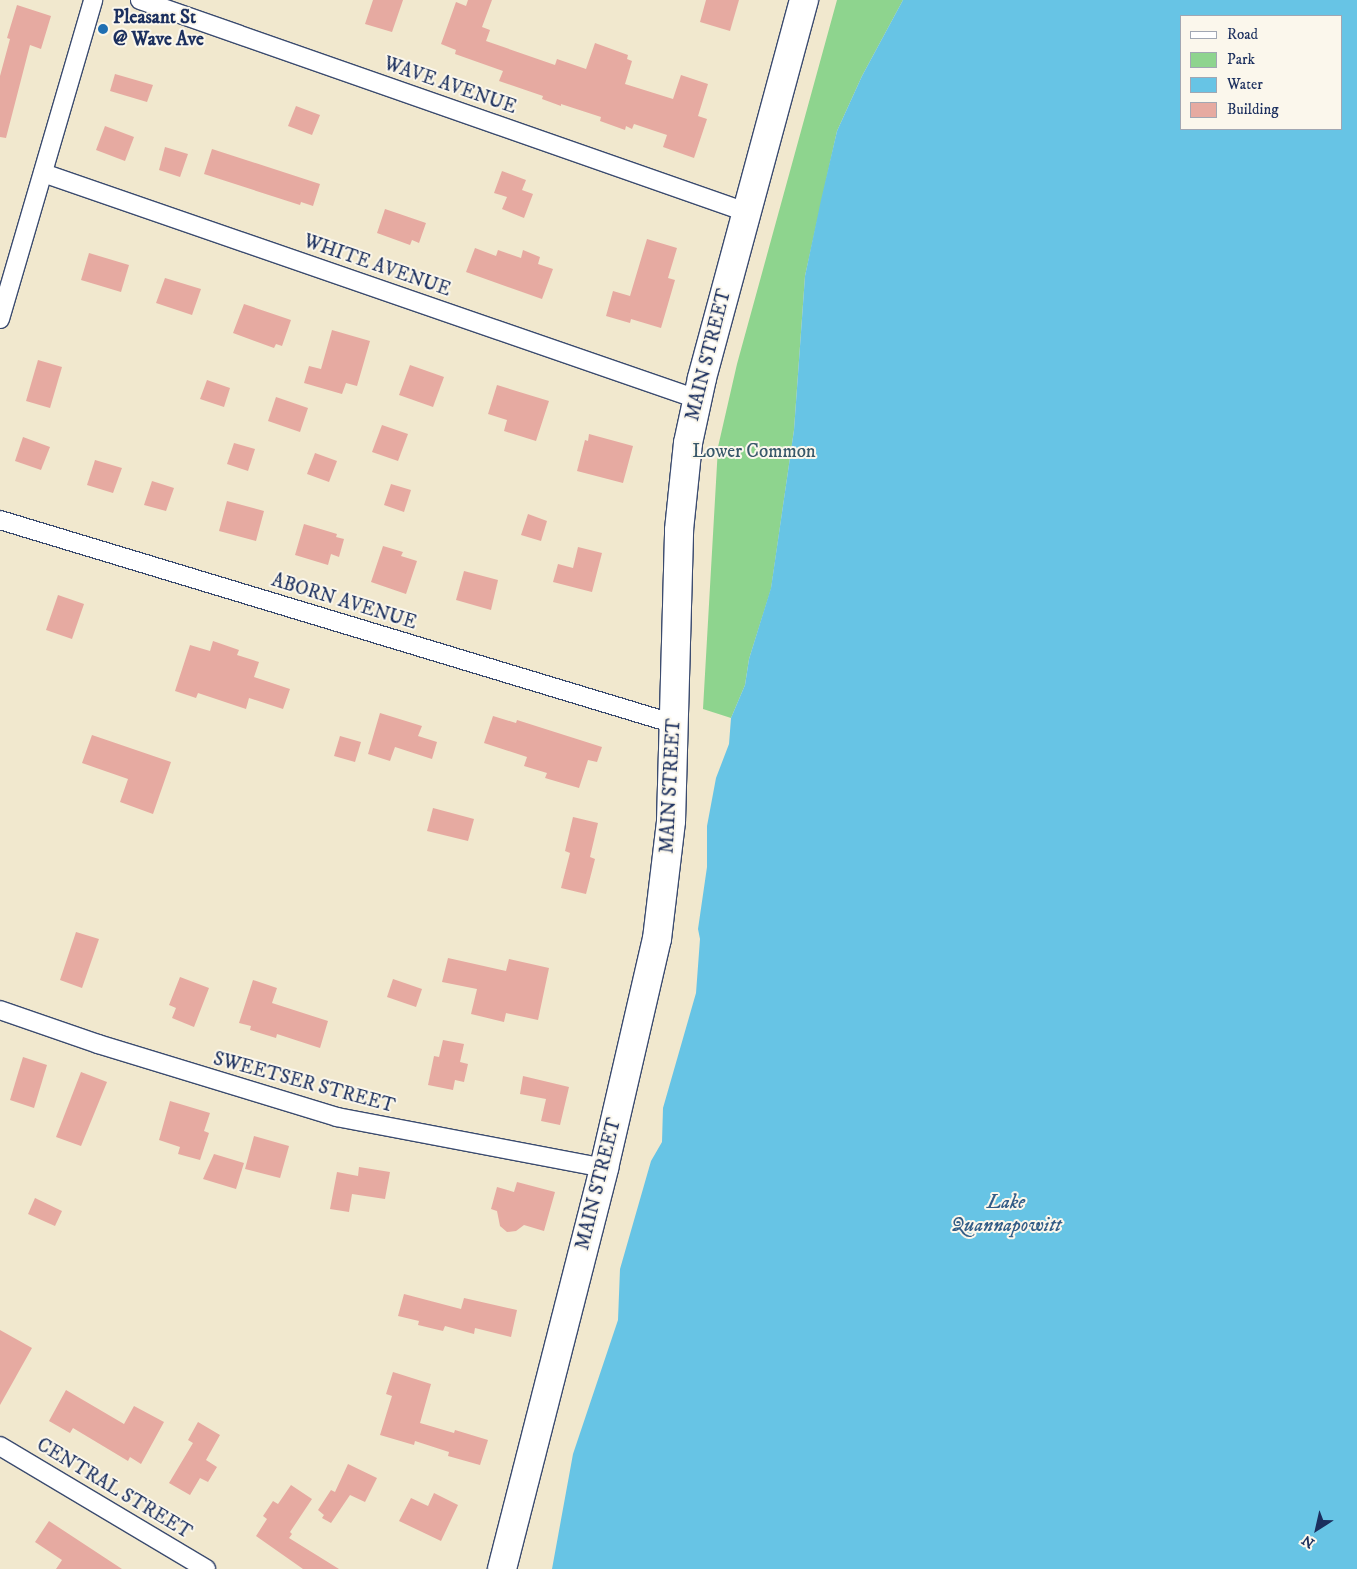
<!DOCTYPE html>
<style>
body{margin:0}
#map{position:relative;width:1357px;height:1569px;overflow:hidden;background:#f1e8ce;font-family:"IM FELL DW Pica",serif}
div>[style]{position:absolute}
.green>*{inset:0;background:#8ed48e}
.water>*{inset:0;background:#67c4e5}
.building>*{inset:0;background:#e6aaa1}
.roads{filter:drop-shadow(1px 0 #3b4b6f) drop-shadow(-1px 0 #3b4b6f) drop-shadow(0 1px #3b4b6f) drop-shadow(0 -1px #3b4b6f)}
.street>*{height:18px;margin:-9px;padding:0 9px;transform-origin:9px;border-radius:9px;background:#fff}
.primary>*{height:28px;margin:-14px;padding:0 14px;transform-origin:14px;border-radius:14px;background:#fff}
.dots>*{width:14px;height:14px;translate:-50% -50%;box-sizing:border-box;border:2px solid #fbf7ec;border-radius:50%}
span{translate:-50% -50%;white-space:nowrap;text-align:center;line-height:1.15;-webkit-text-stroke:4px #fbf7ec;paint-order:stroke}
.poi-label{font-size:19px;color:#1b2f5e;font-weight:700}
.left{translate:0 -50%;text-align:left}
.street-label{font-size:19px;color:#1b2f5e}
.park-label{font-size:19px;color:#38586a}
.water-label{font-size:20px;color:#325c86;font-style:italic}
.legend{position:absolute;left:1180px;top:15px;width:162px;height:115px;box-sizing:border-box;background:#fbf7ec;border:1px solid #a1a7b3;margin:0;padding:6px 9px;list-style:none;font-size:15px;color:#1b2f5e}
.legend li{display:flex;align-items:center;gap:10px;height:25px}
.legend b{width:25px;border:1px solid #a1a7b3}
.north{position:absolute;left:1292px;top:1504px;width:50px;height:50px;-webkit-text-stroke:4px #fbf7ec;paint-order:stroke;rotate:215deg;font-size:14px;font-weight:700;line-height:20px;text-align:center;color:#1b2f5e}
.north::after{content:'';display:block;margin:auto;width:18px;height:22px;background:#1b2f5e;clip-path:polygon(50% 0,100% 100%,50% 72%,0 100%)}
</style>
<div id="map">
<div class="green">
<div style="clip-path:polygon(837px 0,903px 0,862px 76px,837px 131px,805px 276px,794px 430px,771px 589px,749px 659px,745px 685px,731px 718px,703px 709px,718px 447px,737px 364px)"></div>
</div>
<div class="water">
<div style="clip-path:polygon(evenodd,903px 0,1357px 0,1357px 1569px,552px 1569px,573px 1454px,618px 1320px,620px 1269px,651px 1161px,662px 1142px,663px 1108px,696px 993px,700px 939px,698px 929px,707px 867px,707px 826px,716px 778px,729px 744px,731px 718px,745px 685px,749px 659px,771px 588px,794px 430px,805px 276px,821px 200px,837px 131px,862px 76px,903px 0,1181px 16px,1341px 16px,1341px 129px,1181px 129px,1181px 16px)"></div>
</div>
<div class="building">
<div style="clip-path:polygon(373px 0,403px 0,392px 32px,365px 24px)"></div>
<div style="clip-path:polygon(468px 0,492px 0,482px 27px,490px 30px,486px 41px,555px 65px,557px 59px,586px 69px,595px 43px,628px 55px,627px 59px,632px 61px,625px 84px,673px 99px,681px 75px,708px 84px,698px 116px,707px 119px,694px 158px,663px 147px,667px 135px,634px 124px,632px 129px,626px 126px,625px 130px,600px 121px,601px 117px,561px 104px,561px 106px,542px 99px,543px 96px,499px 81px,503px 71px,455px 54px,456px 50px,441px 44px,456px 2px,466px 6px)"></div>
<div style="clip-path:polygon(706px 0,739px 0,730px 31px,700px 22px)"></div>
<div style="clip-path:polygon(17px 5px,51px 16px,41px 49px,30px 45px,6px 138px,0 137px,0 76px,10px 39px,7px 38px)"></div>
<div style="clip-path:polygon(115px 74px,153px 85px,147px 102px,110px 91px)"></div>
<div style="clip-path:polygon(296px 106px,320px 115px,312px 135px,288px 126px)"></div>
<div style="clip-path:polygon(105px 126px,134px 137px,125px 161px,96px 150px)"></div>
<div style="clip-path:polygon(165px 147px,188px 154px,180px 177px,159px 170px)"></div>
<div style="clip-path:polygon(212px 149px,320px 184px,313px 206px,301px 202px,300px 205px,204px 174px)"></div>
<div style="clip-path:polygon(502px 171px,526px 180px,522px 190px,533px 194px,524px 218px,502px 209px,507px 197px,494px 193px)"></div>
<div style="clip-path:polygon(385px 209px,426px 223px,419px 243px,412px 240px,410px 245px,377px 233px)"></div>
<div style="clip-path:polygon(647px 239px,677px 248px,668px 278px,675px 280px,661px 328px,631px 319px,630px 323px,606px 316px,613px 291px,630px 296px)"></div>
<div style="clip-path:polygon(475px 248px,496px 256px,498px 250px,521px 258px,523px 250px,540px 257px,538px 264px,553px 269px,542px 299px,466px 272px)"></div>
<div style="clip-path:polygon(89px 253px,129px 265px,121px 292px,81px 280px)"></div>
<div style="clip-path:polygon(165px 278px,201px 289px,192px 315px,156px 303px)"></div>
<div style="clip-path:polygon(244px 304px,291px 320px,282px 346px,276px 344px,274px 348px,233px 333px)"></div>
<div style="clip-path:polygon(332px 330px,370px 341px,357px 386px,346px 383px,342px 394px,304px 383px,309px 366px,321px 369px)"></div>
<div style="clip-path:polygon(38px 360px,62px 367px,50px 408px,26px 401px)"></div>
<div style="clip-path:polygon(410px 365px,444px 377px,433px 407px,399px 395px)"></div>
<div style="clip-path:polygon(207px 380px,230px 388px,224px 407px,200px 399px)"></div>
<div style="clip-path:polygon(497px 385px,549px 401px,536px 441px,504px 431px,507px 420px,488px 414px)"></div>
<div style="clip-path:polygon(276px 397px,308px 408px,300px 432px,268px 421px)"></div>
<div style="clip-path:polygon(382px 425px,408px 434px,398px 461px,372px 452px)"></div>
<div style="clip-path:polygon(589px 434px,633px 446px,623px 483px,577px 471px,585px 440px,588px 441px)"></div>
<div style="clip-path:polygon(23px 437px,50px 447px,41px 470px,15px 461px)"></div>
<div style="clip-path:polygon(234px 443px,255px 449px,248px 471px,227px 464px)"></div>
<div style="clip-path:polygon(315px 453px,337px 461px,329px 482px,307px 474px)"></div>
<div style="clip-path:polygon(95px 460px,122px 468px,113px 493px,87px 485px)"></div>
<div style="clip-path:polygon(152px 481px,174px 488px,166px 511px,144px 505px)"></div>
<div style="clip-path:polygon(391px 484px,411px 490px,404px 512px,384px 505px)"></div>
<div style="clip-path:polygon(227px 501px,264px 511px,256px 541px,219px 531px)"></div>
<div style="clip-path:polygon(528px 514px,547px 521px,541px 541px,521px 535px)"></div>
<div style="clip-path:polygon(304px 524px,337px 534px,336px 537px,344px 539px,339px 557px,331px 554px,328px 565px,295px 555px)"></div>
<div style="clip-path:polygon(383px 546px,403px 552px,401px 556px,417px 561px,406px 594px,371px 582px)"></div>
<div style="clip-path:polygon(578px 547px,602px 553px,592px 592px,553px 582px,558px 564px,573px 568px)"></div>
<div style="clip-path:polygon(464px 571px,498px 580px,491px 610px,456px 600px)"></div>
<div style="clip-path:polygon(58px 595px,84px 604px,72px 639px,46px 630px)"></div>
<div style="clip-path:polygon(213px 641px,239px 650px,237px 655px,259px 662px,254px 677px,290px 689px,283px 709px,249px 698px,246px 709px,198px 693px,196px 698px,175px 691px,190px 645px,210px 651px)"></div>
<div style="clip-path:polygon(380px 713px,422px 726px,418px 736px,437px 742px,432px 759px,395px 747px,390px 761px,368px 754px)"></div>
<div style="clip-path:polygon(493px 716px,516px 723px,517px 720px,602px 747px,597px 762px,588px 760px,579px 788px,545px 778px,547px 773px,524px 766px,527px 757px,484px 743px)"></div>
<div style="clip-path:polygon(92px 735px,171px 762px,153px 814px,120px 802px,128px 779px,82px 763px)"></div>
<div style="clip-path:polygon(340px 736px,361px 742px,355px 762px,334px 756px)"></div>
<div style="clip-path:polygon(433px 808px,474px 819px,468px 841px,427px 831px)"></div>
<div style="clip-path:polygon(573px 817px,598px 823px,590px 857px,595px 859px,586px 894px,561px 888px,570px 853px,565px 851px)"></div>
<div style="clip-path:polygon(76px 932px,99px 939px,82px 988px,60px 980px)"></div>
<div style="clip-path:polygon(448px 958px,506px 971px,509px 959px,549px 968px,538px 1020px,506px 1013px,504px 1022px,471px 1014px,477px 989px,442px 982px)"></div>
<div style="clip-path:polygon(180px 977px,209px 988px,194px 1027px,172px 1018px,176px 1008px,169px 1005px)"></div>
<div style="clip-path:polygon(393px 979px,422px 989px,416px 1007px,387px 997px)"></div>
<div style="clip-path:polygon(253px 980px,277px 988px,272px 1003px,328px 1021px,320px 1048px,277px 1034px,276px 1038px,250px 1030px,251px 1026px,239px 1023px)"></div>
<div style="clip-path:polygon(443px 1040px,464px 1044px,460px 1062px,468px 1064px,464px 1082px,455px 1080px,453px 1090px,428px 1085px,434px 1056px,439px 1057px)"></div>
<div style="clip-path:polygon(23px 1057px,47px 1065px,34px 1108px,10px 1100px)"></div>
<div style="clip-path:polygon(81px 1072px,107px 1082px,81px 1146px,56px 1137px)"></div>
<div style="clip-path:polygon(523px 1076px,569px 1087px,560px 1125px,541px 1121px,546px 1099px,520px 1094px)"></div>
<div style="clip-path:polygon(170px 1101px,210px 1113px,204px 1131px,209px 1133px,200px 1160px,178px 1154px,180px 1147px,159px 1140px)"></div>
<div style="clip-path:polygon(254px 1136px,289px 1146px,280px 1178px,245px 1169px)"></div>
<div style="clip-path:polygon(214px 1154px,244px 1163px,236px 1189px,203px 1179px)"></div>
<div style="clip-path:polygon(359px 1167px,390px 1172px,385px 1199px,352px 1194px,349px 1212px,330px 1209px,337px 1172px,358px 1176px)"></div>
<div style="clip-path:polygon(517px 1182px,555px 1192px,544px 1231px,524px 1225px,516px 1231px,507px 1232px,500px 1226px,497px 1211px,491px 1209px,497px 1187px,514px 1192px)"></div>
<div style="clip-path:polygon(35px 1198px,62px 1211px,55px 1226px,28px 1214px)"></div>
<div style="clip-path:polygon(404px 1294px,461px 1309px,464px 1298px,517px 1310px,511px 1337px,475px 1328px,474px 1334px,445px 1326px,443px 1331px,418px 1325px,419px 1321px,398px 1316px)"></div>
<div style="clip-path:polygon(0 1330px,32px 1348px,0 1405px)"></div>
<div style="clip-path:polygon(393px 1372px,431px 1384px,420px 1423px,454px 1433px,455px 1430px,488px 1440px,480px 1465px,448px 1456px,449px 1452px,415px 1441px,414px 1445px,380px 1435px,392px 1396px,386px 1394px)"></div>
<div style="clip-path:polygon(66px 1390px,124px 1424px,134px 1406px,164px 1422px,141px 1464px,130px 1457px,128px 1461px,73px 1428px,70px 1433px,49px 1421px)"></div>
<div style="clip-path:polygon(198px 1422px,220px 1435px,206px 1460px,217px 1467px,208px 1482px,200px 1478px,190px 1495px,169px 1483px,193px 1443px,188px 1440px)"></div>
<div style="clip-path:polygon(348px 1464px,377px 1478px,365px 1502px,350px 1495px,331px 1523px,322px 1518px,324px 1515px,318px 1510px,331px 1490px,335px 1492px)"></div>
<div style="clip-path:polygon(291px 1485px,312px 1499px,290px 1532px,292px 1534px,289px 1538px,339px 1569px,303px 1569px,256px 1536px,267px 1519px,263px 1516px,273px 1501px,278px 1504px)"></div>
<div style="clip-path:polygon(434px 1493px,458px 1505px,441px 1541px,399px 1521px,411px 1498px,428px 1506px)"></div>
<div style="clip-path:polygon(49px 1521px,122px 1569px,56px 1569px,62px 1560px,35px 1542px)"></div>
</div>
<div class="roads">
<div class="street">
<div style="left:140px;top:0;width:642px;rotate:19.28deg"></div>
<div style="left:43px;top:173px;width:692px;rotate:19.06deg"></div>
<div style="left:0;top:319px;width:332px;rotate:-73.7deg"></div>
<div style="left:0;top:520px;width:705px;rotate:16.82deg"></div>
<div style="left:0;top:1010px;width:104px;rotate:19.1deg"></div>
<div style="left:98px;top:1044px;width:250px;rotate:17deg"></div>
<div style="left:337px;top:1117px;width:272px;rotate:10.8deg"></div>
<div style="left:0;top:1446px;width:240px;rotate:30.8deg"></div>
</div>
<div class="primary">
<div style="left:502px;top:1569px;width:414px;rotate:-75.7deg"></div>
<div style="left:604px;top:1168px;width:235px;rotate:-77deg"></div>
<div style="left:657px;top:939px;width:119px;rotate:-83.2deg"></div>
<div style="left:671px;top:821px;width:291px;rotate:-88.4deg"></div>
<div style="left:679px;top:530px;width:87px;rotate:-84.1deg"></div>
<div style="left:688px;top:443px;width:66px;rotate:-77.8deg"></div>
<div style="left:702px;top:378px;width:392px;rotate:-74.9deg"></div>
</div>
</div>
<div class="dots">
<div style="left:103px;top:29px;background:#1f6fb2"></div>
</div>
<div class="poi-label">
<span class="left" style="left:113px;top:29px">Pleasant St<br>@ Wave Ave</span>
</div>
<div class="street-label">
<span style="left:450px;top:86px;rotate:19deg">WAVE AVENUE</span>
<span style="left:377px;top:266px;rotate:19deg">WHITE AVENUE</span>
<span style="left:709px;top:355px;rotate:-76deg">MAIN STREET</span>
<span style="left:344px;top:602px;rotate:17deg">ABORN AVENUE</span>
<span style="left:671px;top:786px;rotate:-87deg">MAIN STREET</span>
<span style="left:304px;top:1083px;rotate:15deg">SWEETSER STREET</span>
<span style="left:599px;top:1184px;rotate:-76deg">MAIN STREET</span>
<span style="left:114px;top:1489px;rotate:31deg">CENTRAL STREET</span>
</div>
<div class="park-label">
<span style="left:754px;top:452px">Lower Common</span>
</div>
<div class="water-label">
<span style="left:1006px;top:1214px">Lake<br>Quannapowitt</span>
</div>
<ul class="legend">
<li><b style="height:6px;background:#fff"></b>Road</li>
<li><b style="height:14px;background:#8ed48e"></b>Park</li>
<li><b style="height:14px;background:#67c4e5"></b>Water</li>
<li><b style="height:14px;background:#e6aaa1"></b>Building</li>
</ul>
<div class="north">N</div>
</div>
